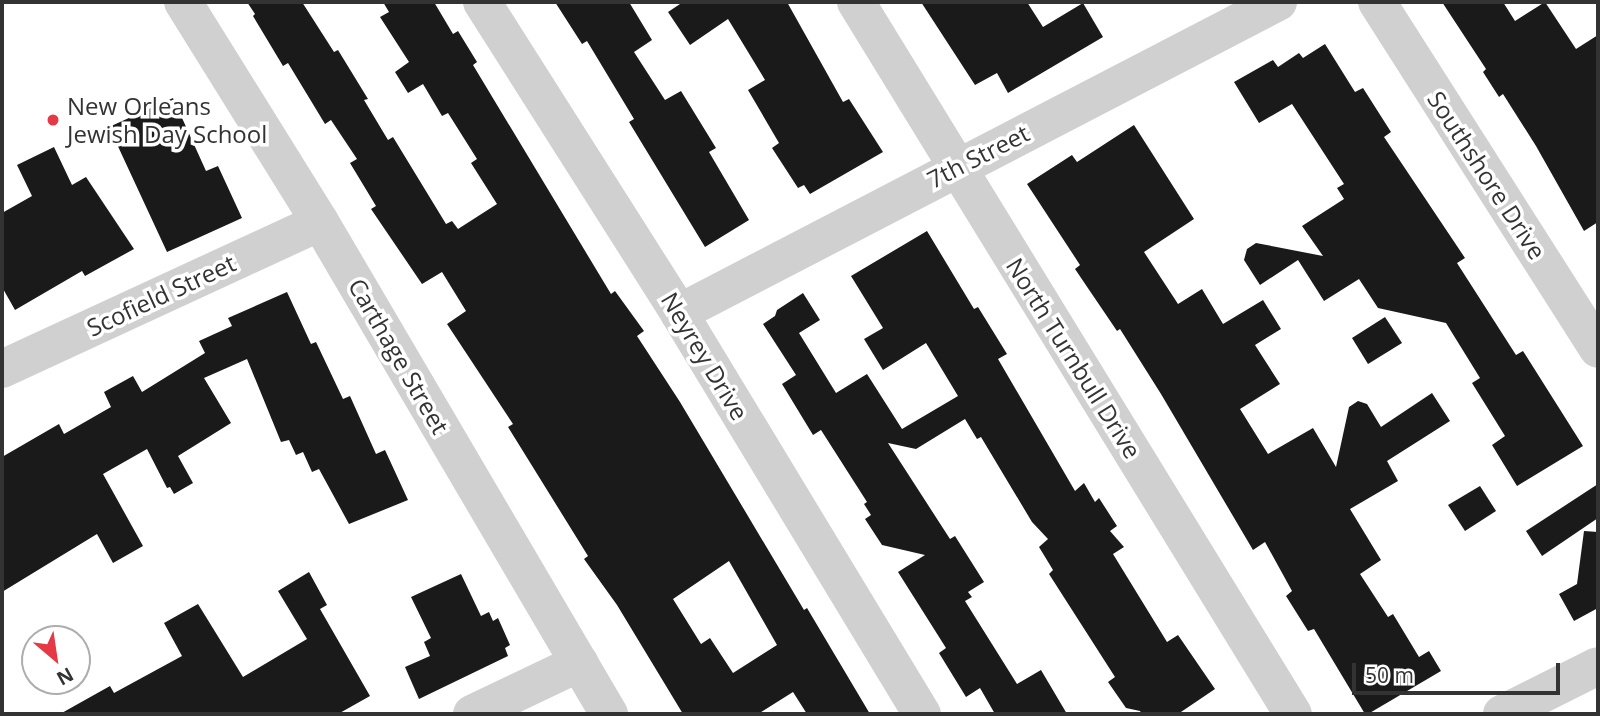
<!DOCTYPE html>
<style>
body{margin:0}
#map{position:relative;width:1600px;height:716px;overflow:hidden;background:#fff;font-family:"Open Sans",sans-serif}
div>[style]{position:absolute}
.building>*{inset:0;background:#1a1a1a}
.minor>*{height:38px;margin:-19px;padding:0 19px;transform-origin:19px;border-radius:19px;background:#d0d0d0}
.dots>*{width:19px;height:19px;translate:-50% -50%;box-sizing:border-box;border:4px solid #fff;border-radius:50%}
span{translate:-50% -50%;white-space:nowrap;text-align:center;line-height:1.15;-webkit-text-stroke:7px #fff;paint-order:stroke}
.poi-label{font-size:24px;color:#333}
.left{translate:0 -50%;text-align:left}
.street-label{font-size:24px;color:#333}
.frame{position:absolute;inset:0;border:4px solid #333;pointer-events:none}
.north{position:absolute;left:21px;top:625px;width:70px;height:70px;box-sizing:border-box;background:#fff;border:2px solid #adadad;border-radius:50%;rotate:151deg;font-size:19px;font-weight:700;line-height:28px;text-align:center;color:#333}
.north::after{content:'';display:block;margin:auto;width:24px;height:32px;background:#e63946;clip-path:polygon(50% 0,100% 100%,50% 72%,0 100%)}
.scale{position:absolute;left:1352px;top:663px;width:208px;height:32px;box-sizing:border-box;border:4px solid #333;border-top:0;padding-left:9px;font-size:21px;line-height:24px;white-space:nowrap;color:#333;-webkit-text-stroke:5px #fff;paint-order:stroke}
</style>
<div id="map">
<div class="building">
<div style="clip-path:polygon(evenodd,247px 2px,302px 2px,334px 52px,338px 50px,368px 99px,364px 100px,388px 140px,393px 137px,446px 224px,452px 221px,458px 229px,497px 204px,471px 163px,477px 159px,448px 113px,442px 116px,423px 84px,408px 93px,395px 72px,409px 62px,380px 17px,389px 12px,383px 2px,434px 2px,453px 34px,458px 31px,477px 62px,473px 65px,611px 294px,615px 291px,644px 331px,637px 336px,680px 402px,804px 610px,807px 608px,870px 714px,807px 714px,793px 692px,758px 714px,683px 714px,617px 605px,584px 559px,588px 556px,508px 427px,513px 424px,447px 324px,466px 311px,442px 272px,422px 284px,371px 209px,376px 206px,350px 163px,357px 159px,331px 120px,325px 124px,288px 63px,283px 66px,253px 16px,255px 14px,247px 2px,729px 561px,777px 645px,733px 673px,710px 638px,701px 644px,673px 599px,729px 561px)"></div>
<div style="clip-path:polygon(555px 2px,629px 2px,652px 40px,634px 52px,665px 100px,681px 91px,716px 148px,709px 152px,749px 220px,705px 247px,629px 122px,634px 119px,587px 41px,582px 44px)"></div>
<div style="clip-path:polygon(683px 2px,787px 2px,843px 102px,849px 99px,883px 152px,810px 194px,804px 185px,798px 188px,772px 148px,779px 143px,748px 90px,765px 80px,728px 19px,690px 45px,668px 12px)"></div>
<div style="clip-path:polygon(921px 2px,1027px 2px,1043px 27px,1083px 3px,1103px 37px,1008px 93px,997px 73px,975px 85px)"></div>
<div style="clip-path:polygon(1442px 2px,1503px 2px,1515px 21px,1545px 2px,1576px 49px,1598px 35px,1598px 222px,1584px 231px,1536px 146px,1503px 94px,1499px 97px,1483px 72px,1486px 69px)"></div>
<div style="clip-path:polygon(1325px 44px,1355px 92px,1363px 88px,1391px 132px,1384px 137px,1465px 258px,1457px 263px,1516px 355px,1523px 351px,1583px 446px,1517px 486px,1492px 445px,1505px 436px,1472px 383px,1480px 378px,1446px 323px,1378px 308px,1359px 279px,1324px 301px,1298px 260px,1260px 285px,1244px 260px,1247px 249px,1256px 243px,1323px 256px,1302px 226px,1344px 199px,1337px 188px,1344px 184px,1292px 104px,1259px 123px,1234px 82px,1273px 60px,1278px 67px,1299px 53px,1303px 58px)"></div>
<div style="clip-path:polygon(173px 98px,206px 171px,218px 166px,242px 218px,167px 252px,109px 127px)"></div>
<div style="clip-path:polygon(1134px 125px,1194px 219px,1144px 252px,1178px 304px,1202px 289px,1223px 324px,1263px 300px,1281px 329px,1255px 345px,1280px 384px,1240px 409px,1268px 454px,1313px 428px,1336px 467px,1349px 407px,1358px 401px,1367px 404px,1381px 427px,1432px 393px,1450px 421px,1387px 461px,1398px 481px,1350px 509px,1381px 560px,1360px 574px,1388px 617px,1393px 614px,1419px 657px,1429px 651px,1441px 671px,1368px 714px,1365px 714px,1314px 629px,1308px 631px,1286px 596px,1292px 591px,1265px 542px,1253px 550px,1161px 394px,1120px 329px,1117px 331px,1075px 269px,1080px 265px,1027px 184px,1072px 155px,1077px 162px)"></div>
<div style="clip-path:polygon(54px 147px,72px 185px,86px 177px,134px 249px,85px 276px,82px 271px,15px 310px,2px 287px,2px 213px,32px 196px,17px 165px)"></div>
<div style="clip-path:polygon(927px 231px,974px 309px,978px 307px,1007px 354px,998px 359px,1075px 491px,1084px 483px,1095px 502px,1099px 498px,1117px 526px,1110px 531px,1124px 547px,1113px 554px,1167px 642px,1178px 635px,1215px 689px,1178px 714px,1142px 714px,1140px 711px,1126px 708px,1108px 682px,1115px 677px,1049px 574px,1053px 570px,1039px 547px,1048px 539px,1032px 522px,981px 437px,977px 439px,965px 419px,916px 449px,888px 443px,950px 539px,955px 536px,984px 582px,968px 592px,972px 597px,965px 601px,1017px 684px,1041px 670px,1067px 714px,995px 714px,980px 688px,966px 697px,939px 653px,946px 648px,898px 572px,925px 555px,882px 545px,865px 519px,871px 515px,864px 504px,867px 502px,821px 430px,813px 435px,782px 384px,796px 375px,763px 324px,775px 316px,777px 310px,803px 293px,820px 320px,799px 333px,836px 393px,867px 374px,902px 429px,958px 396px,926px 343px,883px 370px,864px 339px,883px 328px,851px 276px)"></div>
<div style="clip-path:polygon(287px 292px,311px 344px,316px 342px,343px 399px,350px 396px,376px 454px,385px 450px,408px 500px,349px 524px,319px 469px,312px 472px,303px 452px,296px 455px,289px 440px,281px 442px,247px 359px,204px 378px,231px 423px,178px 456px,193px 483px,174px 494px,170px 487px,167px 488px,147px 449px,103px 474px,143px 546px,113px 563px,97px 534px,2px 592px,2px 457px,59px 424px,64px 434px,111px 407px,104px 392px,133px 376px,142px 392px,205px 353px,199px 341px,232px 326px,228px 318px)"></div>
<div style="clip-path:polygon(1385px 317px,1402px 343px,1368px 364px,1352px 338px)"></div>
<div style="clip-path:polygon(1598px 484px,1598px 518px,1542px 556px,1526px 531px)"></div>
<div style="clip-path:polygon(1480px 486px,1496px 511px,1465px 531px,1448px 505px)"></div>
<div style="clip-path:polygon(1584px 531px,1598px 532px,1598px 608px,1574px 621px,1559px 594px,1577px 584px)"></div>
<div style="clip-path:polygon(309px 572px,327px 605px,320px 609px,370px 696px,338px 714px,60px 714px,110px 686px,114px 693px,182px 656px,164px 623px,198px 604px,243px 677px,307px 639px,278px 591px)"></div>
<div style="clip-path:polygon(461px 574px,481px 616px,489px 612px,493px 621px,498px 618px,510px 645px,505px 648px,508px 656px,419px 699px,405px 667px,430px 656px,424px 642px,431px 638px,411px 597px)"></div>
</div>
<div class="minor">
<div style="left:183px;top:2px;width:259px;rotate:58.1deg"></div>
<div style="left:320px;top:222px;width:571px;rotate:59.57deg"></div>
<div style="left:482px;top:2px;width:368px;rotate:57.6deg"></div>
<div style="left:679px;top:313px;width:469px;rotate:58.8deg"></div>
<div style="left:856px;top:2px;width:835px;rotate:58.46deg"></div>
<div style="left:1377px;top:2px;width:411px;rotate:57.5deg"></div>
<div style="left:679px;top:313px;width:675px;rotate:-27.44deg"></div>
<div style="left:2px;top:369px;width:350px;rotate:-24.8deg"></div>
<div style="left:472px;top:714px;width:119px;rotate:-25.5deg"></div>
<div style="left:1502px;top:714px;width:107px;rotate:-26.6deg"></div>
</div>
<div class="dots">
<div style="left:53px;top:120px;background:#e63946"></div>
</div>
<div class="poi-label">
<span class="left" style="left:67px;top:120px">New Orleans<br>Jewish Day School</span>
</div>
<div class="street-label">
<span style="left:978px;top:156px;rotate:-27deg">7th Street</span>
<span style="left:1487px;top:175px;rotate:57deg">Southshore Drive</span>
<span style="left:161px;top:295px;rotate:-25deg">Scofield Street</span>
<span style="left:399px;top:356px;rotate:60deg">Carthage Street</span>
<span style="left:705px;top:356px;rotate:59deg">Neyrey Drive</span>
<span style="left:1074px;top:358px;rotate:58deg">North Turnbull Drive</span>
</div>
<div class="frame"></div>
<div class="north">N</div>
<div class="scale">50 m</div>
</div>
